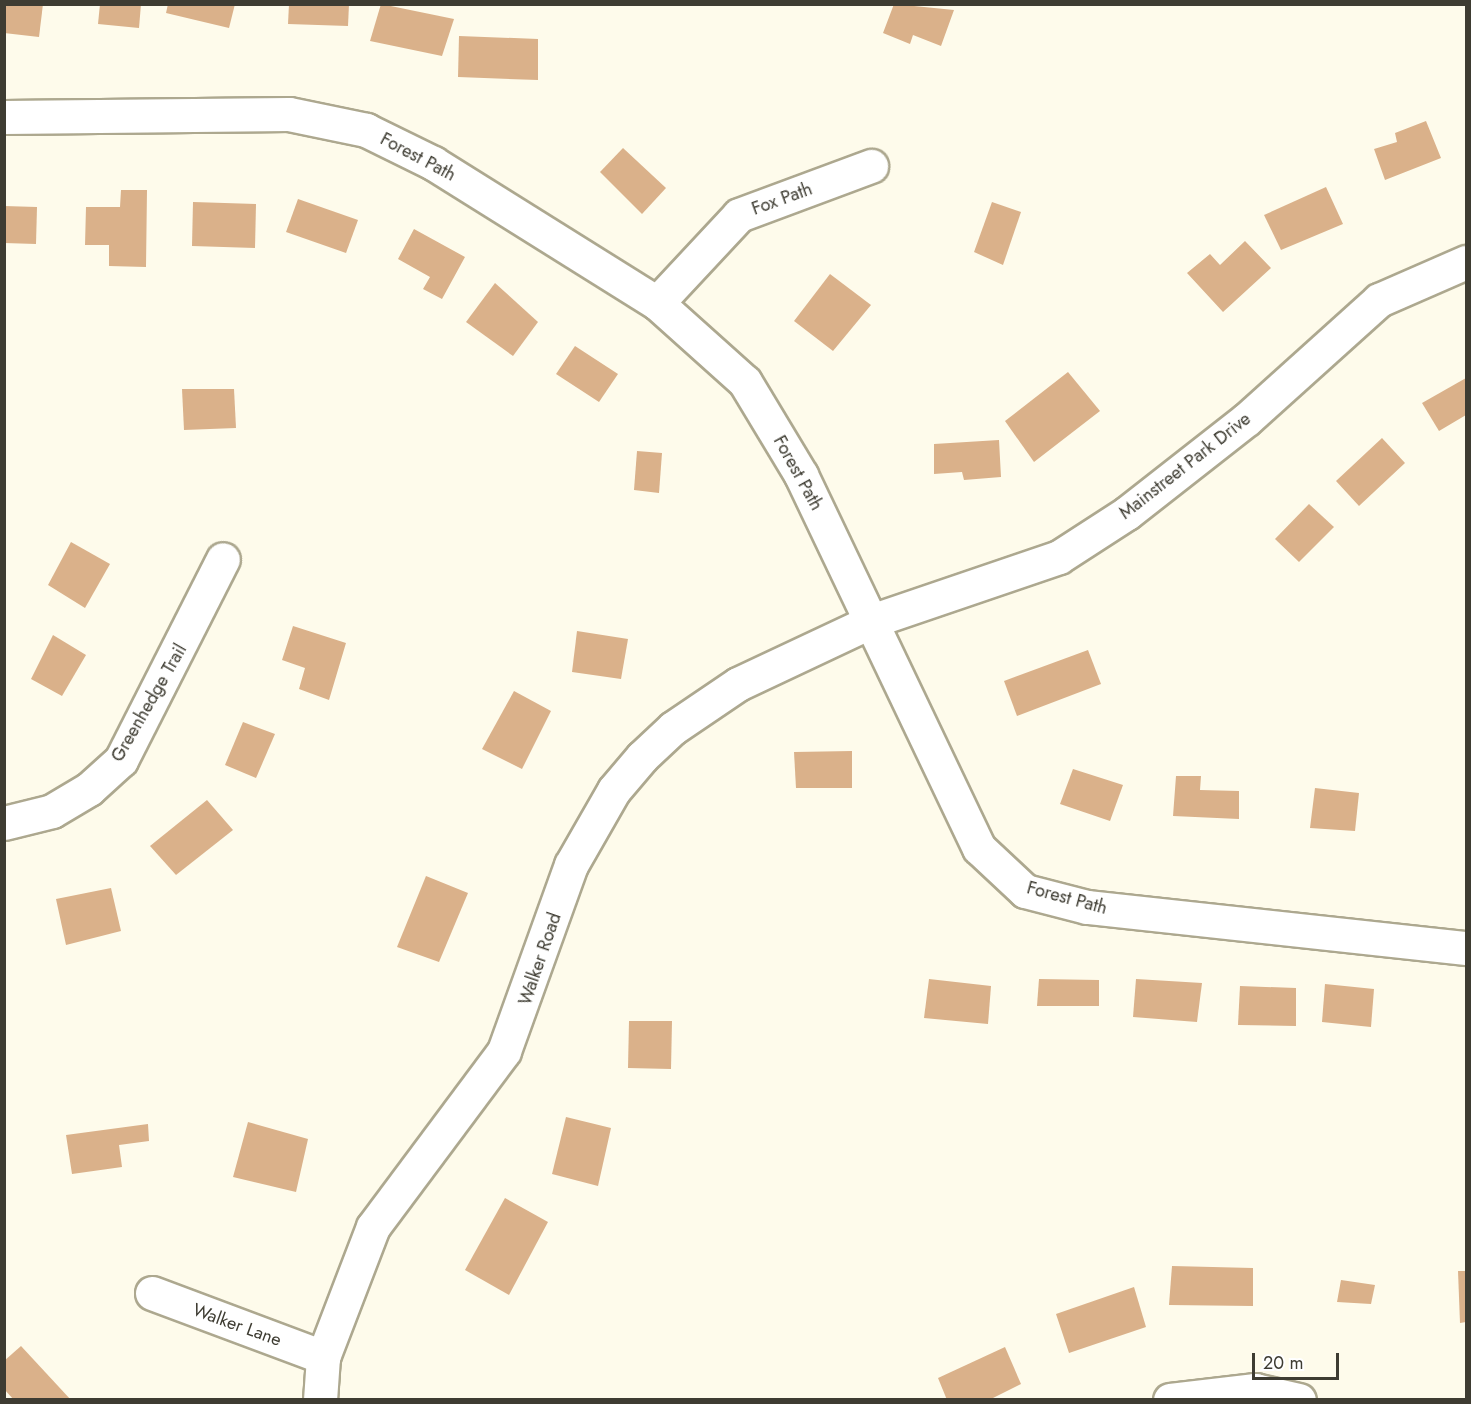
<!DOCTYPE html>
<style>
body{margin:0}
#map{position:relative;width:1471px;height:1404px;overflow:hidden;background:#fefbeb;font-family:Jost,sans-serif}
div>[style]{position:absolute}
.building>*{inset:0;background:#dab18a}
.roads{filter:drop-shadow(2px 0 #ada88f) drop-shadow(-2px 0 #ada88f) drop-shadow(0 2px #ada88f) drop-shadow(0 -2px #ada88f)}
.minor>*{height:33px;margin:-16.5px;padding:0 16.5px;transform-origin:16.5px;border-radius:16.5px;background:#fff}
span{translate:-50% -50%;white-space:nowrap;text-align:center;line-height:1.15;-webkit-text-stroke:5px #fff;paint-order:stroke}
.street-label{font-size:18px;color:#3e3c32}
.frame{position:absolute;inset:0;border:6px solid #3e3c32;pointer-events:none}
.scale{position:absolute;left:1252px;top:1353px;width:87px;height:27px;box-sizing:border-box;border:3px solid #3e3c32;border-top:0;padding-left:8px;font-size:18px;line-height:21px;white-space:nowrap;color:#3e3c32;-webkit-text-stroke:4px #fff;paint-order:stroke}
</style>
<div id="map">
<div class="building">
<div style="clip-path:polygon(4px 4px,43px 4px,39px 37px,4px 33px)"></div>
<div style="clip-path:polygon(100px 4px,141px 4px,139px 28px,98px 24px)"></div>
<div style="clip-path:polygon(168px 4px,235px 4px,229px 28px,166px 13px)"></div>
<div style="clip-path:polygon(289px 4px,349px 4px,348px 26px,288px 24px)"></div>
<div style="clip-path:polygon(381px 4px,454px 19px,442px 56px,370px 41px)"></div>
<div style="clip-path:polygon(894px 4px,954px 10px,941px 46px,913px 35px,910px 44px,883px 33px)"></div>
<div style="clip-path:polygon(459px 36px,538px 39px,538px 80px,458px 77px)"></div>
<div style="clip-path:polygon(1426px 121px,1441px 158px,1385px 180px,1374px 149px,1397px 142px,1395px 133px)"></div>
<div style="clip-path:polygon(623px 148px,666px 188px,642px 214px,600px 172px)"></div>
<div style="clip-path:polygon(1326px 187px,1343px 224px,1281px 250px,1264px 215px)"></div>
<div style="clip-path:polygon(121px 190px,147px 190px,146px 267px,109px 266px,109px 245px,85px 245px,86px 207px,120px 207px)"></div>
<div style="clip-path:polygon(298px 199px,358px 220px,346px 253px,286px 232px)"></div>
<div style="clip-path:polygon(193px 202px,256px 204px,255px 248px,192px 246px)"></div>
<div style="clip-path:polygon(992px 202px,1021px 212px,1003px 265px,974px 252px)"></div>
<div style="clip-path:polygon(4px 206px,37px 207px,36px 244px,4px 243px)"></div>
<div style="clip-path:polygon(414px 229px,465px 257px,442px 299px,423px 289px,430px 277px,398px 259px)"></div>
<div style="clip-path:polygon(1245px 241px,1271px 268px,1223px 312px,1187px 273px,1210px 254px,1220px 265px)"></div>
<div style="clip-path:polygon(830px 274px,871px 305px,833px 351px,794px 321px)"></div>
<div style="clip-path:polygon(495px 283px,538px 322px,513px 356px,466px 322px)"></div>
<div style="clip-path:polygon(575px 346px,618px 374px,599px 402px,556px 374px)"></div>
<div style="clip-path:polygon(1068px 372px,1100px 411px,1034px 462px,1005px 421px)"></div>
<div style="clip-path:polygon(1466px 378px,1466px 415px,1439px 431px,1422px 403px)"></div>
<div style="clip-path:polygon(182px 389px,234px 389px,236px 428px,184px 430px)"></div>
<div style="clip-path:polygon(1382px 438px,1405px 463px,1359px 506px,1336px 481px)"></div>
<div style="clip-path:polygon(999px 440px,1001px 477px,964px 480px,962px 472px,934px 474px,934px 444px)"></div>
<div style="clip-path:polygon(637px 451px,662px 453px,659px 493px,634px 490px)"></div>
<div style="clip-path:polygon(1309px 504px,1334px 527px,1299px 562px,1275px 539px)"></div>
<div style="clip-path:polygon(71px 542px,110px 564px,85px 608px,48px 585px)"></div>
<div style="clip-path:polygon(293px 626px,346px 643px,329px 700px,299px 689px,305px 668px,282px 660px)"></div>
<div style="clip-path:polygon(577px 631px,628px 639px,621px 679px,572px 672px)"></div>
<div style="clip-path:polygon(53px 635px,86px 655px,62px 696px,31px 679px)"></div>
<div style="clip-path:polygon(1088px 650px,1101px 684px,1017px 716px,1004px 681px)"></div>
<div style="clip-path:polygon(514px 691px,551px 711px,522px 769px,482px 749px)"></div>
<div style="clip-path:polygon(243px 722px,275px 734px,256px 778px,225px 765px)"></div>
<div style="clip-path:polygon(852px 751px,852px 788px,796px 788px,794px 752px)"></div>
<div style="clip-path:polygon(1073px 769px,1123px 785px,1110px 821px,1060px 804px)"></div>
<div style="clip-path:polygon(1176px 776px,1201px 776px,1200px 790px,1239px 791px,1239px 819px,1173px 816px)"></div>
<div style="clip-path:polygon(1315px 788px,1359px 793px,1355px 831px,1310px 828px)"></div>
<div style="clip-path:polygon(207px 800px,233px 830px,176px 875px,150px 846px)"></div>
<div style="clip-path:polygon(426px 876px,468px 893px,439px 962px,397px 947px)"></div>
<div style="clip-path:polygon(111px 888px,121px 931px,66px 945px,56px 899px)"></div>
<div style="clip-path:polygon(929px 979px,991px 986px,988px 1024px,924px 1018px)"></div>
<div style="clip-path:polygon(1039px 979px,1099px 980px,1099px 1006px,1037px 1006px)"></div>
<div style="clip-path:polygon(1136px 979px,1202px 983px,1197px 1022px,1133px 1017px)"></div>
<div style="clip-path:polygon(1325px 984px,1374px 989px,1371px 1027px,1322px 1022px)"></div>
<div style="clip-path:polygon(1240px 986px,1296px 988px,1296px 1026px,1238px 1025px)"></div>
<div style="clip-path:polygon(629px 1021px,672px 1021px,671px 1069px,628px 1068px)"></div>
<div style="clip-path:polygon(566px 1117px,611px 1128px,598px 1186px,552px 1174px)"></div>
<div style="clip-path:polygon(248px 1122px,308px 1139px,296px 1192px,233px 1177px)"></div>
<div style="clip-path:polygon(148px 1124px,149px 1141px,119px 1145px,122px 1167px,72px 1174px,66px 1135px)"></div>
<div style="clip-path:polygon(505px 1198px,548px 1222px,509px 1295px,465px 1270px)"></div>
<div style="clip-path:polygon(1172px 1266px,1253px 1268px,1253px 1306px,1169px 1305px)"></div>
<div style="clip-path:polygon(1458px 1271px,1466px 1271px,1466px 1322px,1460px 1323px)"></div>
<div style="clip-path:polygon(1341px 1280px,1375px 1285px,1371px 1304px,1337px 1302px)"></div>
<div style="clip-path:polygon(1134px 1287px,1146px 1327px,1069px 1353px,1056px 1314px)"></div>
<div style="clip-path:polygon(21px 1346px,71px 1400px,14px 1400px,4px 1389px,4px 1361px)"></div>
<div style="clip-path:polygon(1005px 1347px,1021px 1384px,989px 1400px,947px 1400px,938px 1378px)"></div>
</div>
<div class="roads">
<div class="minor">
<div style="left:4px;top:117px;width:285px;rotate:-0.6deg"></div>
<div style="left:289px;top:114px;width:79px;rotate:11.7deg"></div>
<div style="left:366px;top:130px;width:75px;rotate:26.2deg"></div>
<div style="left:433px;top:163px;width:264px;rotate:32deg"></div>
<div style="left:657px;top:303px;width:118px;rotate:41.9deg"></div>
<div style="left:745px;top:382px;width:109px;rotate:58.9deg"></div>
<div style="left:801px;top:475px;width:413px;rotate:64.5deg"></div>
<div style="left:979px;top:848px;width:63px;rotate:43.1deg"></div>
<div style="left:1025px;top:891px;width:64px;rotate:14.5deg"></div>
<div style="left:1087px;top:907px;width:381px;rotate:6.2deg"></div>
<div style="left:657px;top:303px;width:120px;rotate:-47deg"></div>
<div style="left:739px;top:215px;width:141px;rotate:-20.4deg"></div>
<div style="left:4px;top:823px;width:49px;rotate:-14deg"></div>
<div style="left:52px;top:811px;width:43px;rotate:-30.7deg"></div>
<div style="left:89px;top:789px;width:43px;rotate:-42.2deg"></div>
<div style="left:121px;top:760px;width:225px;rotate:-63.1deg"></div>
<div style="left:152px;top:1293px;width:183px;rotate:20.5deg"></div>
<div style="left:320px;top:1400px;width:43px;rotate:-86deg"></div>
<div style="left:323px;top:1357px;width:139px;rotate:-69deg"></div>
<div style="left:373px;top:1227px;width:219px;rotate:-53.3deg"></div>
<div style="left:504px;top:1051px;width:198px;rotate:-70.2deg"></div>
<div style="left:571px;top:865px;width:86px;rotate:-60.2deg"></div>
<div style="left:614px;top:790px;width:43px;rotate:-49.7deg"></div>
<div style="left:642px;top:757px;width:42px;rotate:-43.1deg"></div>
<div style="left:673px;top:728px;width:78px;rotate:-34.1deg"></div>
<div style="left:738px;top:684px;width:150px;rotate:-25.2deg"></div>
<div style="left:874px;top:620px;width:195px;rotate:-18.8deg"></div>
<div style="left:1059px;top:557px;width:81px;rotate:-32.9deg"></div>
<div style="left:1127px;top:513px;width:152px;rotate:-38.1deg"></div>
<div style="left:1247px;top:419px;width:178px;rotate:-42deg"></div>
<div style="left:1379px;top:300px;width:95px;rotate:-23.6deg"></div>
<div style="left:1170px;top:1400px;width:86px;rotate:-6.7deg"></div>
<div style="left:1255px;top:1390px;width:45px;rotate:12.8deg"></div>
</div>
</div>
<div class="street-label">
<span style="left:418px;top:157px;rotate:28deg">Forest Path</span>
<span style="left:782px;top:199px;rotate:-20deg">Fox Path</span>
<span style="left:1185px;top:466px;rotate:-38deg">Mainstreet Park Drive</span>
<span style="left:798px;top:473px;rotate:61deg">Forest Path</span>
<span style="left:149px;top:703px;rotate:-60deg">Greenhedge Trail</span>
<span style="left:1067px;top:898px;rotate:15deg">Forest Path</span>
<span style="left:540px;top:959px;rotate:-71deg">Walker Road</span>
<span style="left:237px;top:1325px;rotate:20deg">Walker Lane</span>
</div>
<div class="frame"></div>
<div class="scale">20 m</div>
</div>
